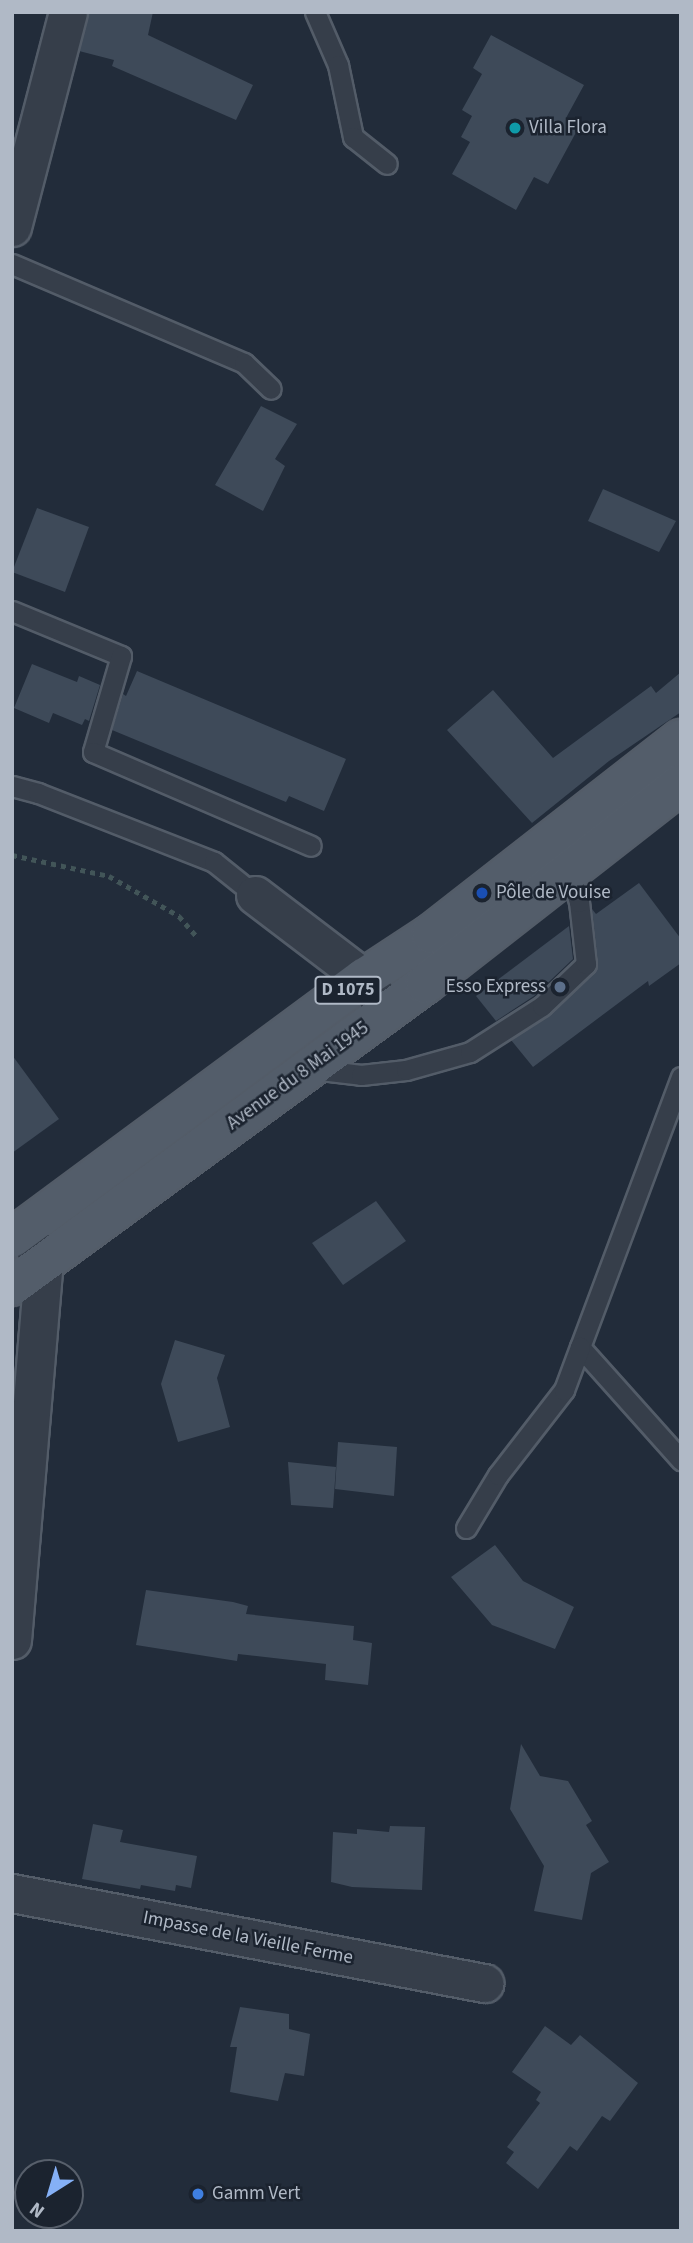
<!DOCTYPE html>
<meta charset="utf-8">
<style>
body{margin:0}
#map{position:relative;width:693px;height:2243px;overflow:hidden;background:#222c3a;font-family:"Source Sans 3",sans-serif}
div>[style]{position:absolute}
.building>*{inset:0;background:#3e4a59}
.path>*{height:4.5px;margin-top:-2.25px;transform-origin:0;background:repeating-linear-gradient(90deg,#425558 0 5px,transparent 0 10px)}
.roads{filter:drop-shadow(2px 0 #535c68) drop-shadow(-2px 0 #535c68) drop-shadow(0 2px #535c68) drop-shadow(0 -2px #535c68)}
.service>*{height:19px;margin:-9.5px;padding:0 9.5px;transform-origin:9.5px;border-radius:9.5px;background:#363e4a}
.minor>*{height:37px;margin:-18.5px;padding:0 18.5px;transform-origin:18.5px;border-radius:18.5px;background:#363e4a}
.primary>*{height:38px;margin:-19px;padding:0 19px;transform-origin:19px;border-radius:19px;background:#535d6a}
.dots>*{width:19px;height:19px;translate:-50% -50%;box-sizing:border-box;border:4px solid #1b232f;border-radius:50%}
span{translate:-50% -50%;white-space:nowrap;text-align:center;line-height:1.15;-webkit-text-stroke:5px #1b232f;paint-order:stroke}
.shield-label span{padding:2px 5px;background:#1b232f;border:2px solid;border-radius:5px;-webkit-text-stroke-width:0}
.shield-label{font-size:18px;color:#b0b9c6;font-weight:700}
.poi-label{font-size:19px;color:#b0b9c6}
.left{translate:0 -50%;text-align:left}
.right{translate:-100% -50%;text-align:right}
.street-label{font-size:19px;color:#b0b9c6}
.frame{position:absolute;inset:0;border:14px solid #b0b9c6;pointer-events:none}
.north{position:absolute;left:14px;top:2159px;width:70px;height:70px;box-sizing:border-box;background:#1b232f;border:2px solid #575f6b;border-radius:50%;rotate:217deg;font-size:19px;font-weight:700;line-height:28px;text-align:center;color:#b0b9c6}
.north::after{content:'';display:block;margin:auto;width:24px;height:32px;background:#85b0f6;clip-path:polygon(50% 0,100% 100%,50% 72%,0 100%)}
</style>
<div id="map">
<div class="building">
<div style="clip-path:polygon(88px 12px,153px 12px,148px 35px,253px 85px,236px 120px,112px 66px,114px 60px,79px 51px)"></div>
<div style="clip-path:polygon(491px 35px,584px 85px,566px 118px,580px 125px,548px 184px,534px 177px,516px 210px,452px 174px,470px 142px,461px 137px,472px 116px,462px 110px,482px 74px,473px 68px)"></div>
<div style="clip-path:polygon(261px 406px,297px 424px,275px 459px,285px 466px,263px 511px,215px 485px)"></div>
<div style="clip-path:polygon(603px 489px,676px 521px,659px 552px,588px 521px)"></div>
<div style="clip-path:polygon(37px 508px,89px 527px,65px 592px,12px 572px)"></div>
<div style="clip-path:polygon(32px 664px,77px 682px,79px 676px,100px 685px,89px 721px,85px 719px,82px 725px,53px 713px,49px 723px,14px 708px)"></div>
<div style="clip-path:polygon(137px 671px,346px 759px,324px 811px,289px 796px,286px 802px,112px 730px,123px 694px,126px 696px)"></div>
<div style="clip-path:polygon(681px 672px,681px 712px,609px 761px,532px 823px,447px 730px,493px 690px,553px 758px,651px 686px,656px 693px)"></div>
<div style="clip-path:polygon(639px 883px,681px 939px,681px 963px,649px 986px,648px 981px,533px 1067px,511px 1040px,550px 1015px,595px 972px,598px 963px,592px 909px,596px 914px)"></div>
<div style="clip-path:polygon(569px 926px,573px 959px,534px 996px,496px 1021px,476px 996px)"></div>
<div style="clip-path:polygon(12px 1055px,59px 1119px,12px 1153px)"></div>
<div style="clip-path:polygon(376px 1201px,406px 1241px,343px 1285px,312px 1243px)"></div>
<div style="clip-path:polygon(175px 1340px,225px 1355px,217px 1378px,230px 1427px,178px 1442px,161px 1384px)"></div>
<div style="clip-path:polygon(338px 1442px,397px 1447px,394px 1496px,335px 1489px)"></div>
<div style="clip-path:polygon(288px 1462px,336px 1467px,333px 1508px,291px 1505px)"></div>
<div style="clip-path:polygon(495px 1545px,523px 1581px,574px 1607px,555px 1649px,492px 1625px,451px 1577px)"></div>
<div style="clip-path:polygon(146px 1590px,233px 1602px,248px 1606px,246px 1614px,354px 1626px,353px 1640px,372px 1643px,368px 1685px,325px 1680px,326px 1664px,238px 1654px,237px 1661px,136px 1645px)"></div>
<div style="clip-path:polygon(521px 1744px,540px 1776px,568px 1781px,592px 1821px,586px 1825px,609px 1862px,591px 1873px,582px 1920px,534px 1911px,544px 1866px,510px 1809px)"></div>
<div style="clip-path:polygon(93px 1824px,123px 1830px,120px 1842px,197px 1856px,191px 1888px,176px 1885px,175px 1891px,141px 1885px,140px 1889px,82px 1879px)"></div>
<div style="clip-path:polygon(390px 1826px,425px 1827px,422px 1890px,352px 1887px,331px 1882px,333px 1832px,357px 1834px,357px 1829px,389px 1832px)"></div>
<div style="clip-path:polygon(240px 2007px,289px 2014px,289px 2029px,310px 2034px,304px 2076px,285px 2073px,278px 2101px,230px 2092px,237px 2047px,230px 2047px)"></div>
<div style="clip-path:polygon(545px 2026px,571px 2045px,580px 2035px,638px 2083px,610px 2121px,602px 2116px,577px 2151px,570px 2146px,538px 2189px,506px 2163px,514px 2152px,507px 2147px,540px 2103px,536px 2100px,541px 2092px,512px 2072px)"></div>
</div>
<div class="path">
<div style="left:12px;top:855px;width:99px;rotate:12.2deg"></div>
<div style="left:109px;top:876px;width:81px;rotate:29.7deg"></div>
<div style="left:179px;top:916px;width:29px;rotate:49deg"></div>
</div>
<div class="roads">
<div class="service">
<div style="left:315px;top:12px;width:58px;rotate:66.5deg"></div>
<div style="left:338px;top:65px;width:74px;rotate:78.2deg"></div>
<div style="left:353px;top:137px;width:43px;rotate:38.5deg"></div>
<div style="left:12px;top:264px;width:252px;rotate:23.1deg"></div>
<div style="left:244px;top:363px;width:37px;rotate:44deg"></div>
<div style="left:12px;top:611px;width:118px;rotate:22.4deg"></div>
<div style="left:121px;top:656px;width:100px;rotate:106.3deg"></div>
<div style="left:93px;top:752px;width:237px;rotate:23.3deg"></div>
<div style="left:12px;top:786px;width:27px;rotate:15deg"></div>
<div style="left:38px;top:793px;width:189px;rotate:21.4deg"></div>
<div style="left:214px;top:862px;width:53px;rotate:38.8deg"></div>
<div style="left:316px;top:1063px;width:15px;rotate:32deg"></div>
<div style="left:329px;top:1071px;width:32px;rotate:7deg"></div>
<div style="left:361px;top:1075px;width:45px;rotate:-6.3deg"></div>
<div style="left:406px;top:1070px;width:66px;rotate:-15.7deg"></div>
<div style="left:470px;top:1052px;width:85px;rotate:-32.6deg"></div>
<div style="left:542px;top:1006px;width:61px;rotate:-43.7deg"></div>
<div style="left:586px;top:964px;width:62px;rotate:-96.4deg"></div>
<div style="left:579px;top:902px;width:34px;rotate:-107deg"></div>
<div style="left:681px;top:1077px;width:288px;rotate:110.5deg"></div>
<div style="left:580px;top:1347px;width:152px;rotate:48.2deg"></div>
<div style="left:466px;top:1528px;width:62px;rotate:-58.9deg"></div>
<div style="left:498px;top:1475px;width:108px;rotate:-52.2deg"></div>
<div style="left:564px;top:1390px;width:46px;rotate:-69.6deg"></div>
</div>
<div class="minor">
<div style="left:12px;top:227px;width:222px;rotate:-75.4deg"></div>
<div style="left:255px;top:895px;width:137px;rotate:37.3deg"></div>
<div style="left:364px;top:978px;width:40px;rotate:55.1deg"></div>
<div style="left:12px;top:1640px;width:379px;rotate:-85.2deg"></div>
<div style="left:44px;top:1262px;width:23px;rotate:-124deg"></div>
<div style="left:12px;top:1893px;width:481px;rotate:10.8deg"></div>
</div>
<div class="primary">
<div style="left:12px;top:1238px;width:438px;rotate:-36.5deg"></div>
<div style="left:364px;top:978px;width:80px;rotate:-33.3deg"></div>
<div style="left:431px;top:934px;width:317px;rotate:-38deg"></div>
<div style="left:12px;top:1286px;width:512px;rotate:-36.18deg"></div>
<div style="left:425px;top:984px;width:325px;rotate:-38deg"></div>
</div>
</div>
<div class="dots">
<div style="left:515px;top:128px;background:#0f9aa8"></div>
<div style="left:482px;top:893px;background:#1a4fb4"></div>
<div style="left:560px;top:987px;background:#5c6f8a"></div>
<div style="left:198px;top:2194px;background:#3f7fe0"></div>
</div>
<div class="shield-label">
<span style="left:348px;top:990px">D 1075</span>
</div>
<div class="poi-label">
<span class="left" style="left:529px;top:128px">Villa Flora</span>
<span class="left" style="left:496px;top:893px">Pôle de Vouise</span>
<span class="right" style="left:546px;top:987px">Esso Express</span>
<span class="left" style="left:212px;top:2194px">Gamm Vert</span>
</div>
<div class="street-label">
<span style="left:298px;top:1076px;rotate:-36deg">Avenue du 8 Mai 1945</span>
<span style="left:248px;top:1938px;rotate:11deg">Impasse de la Vieille Ferme</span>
</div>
<div class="frame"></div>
<div class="north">N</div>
</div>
